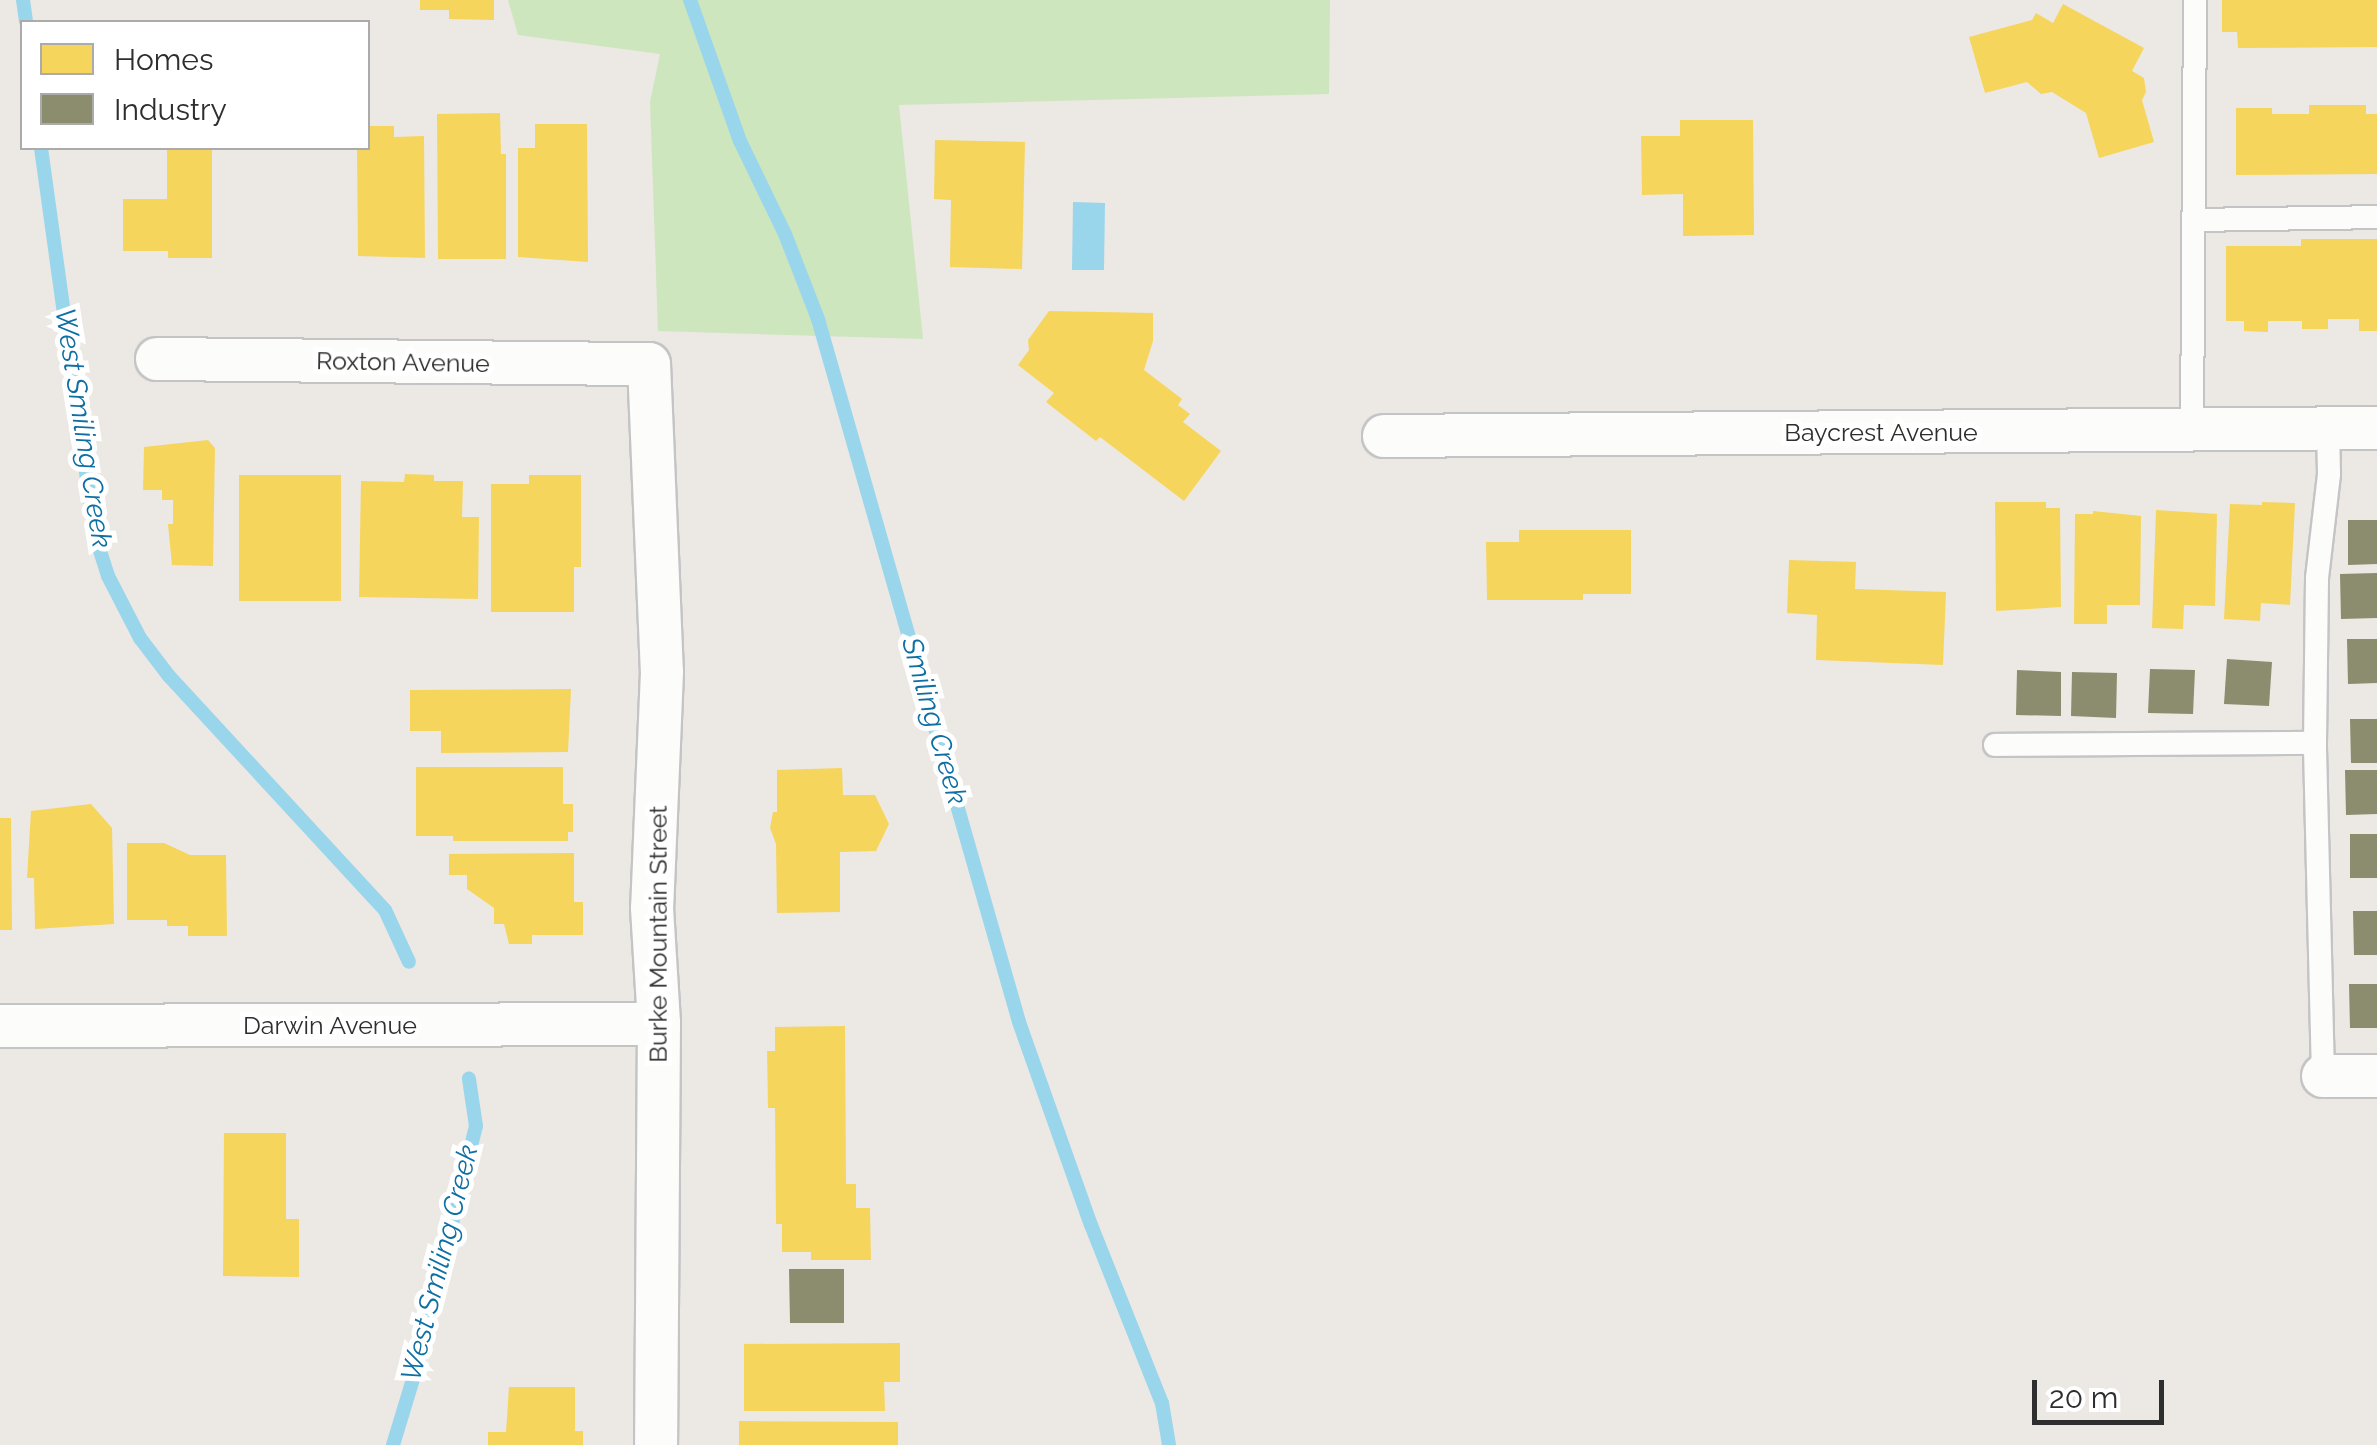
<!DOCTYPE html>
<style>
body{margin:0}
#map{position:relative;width:2377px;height:1445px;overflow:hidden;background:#ece8e4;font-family:Raleway,sans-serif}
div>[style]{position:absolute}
.green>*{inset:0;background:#cee6be}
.water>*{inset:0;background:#99d6ec}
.homes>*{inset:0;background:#f6d55c}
.industry>*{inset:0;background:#8c8c6e}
.stream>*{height:14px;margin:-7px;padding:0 7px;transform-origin:7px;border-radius:7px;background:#99d6ec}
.roads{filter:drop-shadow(2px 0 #c5c4c5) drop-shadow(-2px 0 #c5c4c5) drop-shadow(0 2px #c5c4c5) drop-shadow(0 -2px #c5c4c5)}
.service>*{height:22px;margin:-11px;padding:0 11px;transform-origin:11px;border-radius:11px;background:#fcfcfb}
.minor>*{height:42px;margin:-21px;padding:0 21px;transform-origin:21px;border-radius:21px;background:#fcfcfb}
span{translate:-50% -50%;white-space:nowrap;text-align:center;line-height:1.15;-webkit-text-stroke:10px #fff;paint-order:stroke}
.street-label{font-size:25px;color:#2e2e2e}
.water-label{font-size:28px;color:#0d6fa3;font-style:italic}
.legend{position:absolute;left:20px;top:20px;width:350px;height:130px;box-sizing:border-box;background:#fff;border:2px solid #ababab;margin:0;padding:12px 18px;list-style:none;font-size:30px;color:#2e2e2e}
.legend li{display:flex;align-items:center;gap:20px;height:50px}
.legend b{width:50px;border:2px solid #ababab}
.scale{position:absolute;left:2032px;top:1380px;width:132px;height:45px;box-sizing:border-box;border:5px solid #2e2e2e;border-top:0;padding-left:12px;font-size:30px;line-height:35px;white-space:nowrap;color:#2e2e2e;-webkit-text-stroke:8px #fff;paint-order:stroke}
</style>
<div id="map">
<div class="green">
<div style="clip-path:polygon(508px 0,1330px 0,1329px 94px,899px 105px,923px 339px,658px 331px,650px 102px,660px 54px,518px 35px)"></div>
</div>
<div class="water">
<div style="clip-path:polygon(1073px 202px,1105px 203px,1104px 270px,1072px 270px)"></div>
</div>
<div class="homes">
<div style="clip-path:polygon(420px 0,494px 0,494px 20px,449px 19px,449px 10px,420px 10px)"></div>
<div style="clip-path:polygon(2222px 0,2377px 0,2377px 47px,2238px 48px,2237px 32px,2222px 32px)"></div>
<div style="clip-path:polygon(2063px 4px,2144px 48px,2132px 71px,2144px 78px,2146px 92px,2142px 100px,2154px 142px,2099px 158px,2086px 113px,2052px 92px,2041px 94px,2027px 82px,1985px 93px,1969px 37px,2032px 20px,2036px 13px,2053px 23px)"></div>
<div style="clip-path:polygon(2309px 105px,2366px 105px,2366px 114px,2377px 114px,2377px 174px,2236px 175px,2236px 108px,2272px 108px,2272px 114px,2309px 114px)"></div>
<div style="clip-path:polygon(500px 113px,501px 154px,506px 154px,506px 259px,438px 259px,437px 114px)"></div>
<div style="clip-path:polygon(1680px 120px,1753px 120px,1754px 235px,1683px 236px,1683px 194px,1642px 195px,1641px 136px,1680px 136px)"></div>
<div style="clip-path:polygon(535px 124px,587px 124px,588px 262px,518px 257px,518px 148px,535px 148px)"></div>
<div style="clip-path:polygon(368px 126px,394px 126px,394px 137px,424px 136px,425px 258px,358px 256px,357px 148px,368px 148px)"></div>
<div style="clip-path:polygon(935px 140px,1025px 142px,1022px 269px,950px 267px,951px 200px,934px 199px)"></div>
<div style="clip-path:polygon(167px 148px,212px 148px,212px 258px,168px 258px,168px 251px,123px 251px,123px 199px,167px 199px)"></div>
<div style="clip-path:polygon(2301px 239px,2377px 239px,2377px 331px,2359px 331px,2359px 319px,2328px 319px,2328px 329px,2302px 329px,2302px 321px,2268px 321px,2268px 332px,2244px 331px,2244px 321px,2226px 321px,2226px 246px,2301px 246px)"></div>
<div style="clip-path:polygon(1049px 311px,1153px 313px,1153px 341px,1144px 370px,1182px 399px,1178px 405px,1190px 414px,1183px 422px,1221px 451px,1184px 501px,1100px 437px,1096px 441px,1046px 402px,1054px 393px,1018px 365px,1029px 350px,1028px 340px)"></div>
<div style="clip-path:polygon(208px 440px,215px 448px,213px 566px,172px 565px,168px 524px,173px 524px,173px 500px,162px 500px,162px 490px,143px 490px,144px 447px)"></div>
<div style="clip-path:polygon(405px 474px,434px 475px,434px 481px,463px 481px,462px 517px,479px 517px,478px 599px,359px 597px,361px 481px,404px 482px)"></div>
<div style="clip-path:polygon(239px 475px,341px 475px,341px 601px,239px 601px)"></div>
<div style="clip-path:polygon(529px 475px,581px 475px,581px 567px,574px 567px,574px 612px,491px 612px,491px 484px,529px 484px)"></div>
<div style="clip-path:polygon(1995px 502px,2046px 502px,2046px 508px,2060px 508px,2061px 607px,1996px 611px)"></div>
<div style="clip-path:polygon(2262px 502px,2295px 503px,2290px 605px,2261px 603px,2260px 621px,2224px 619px,2230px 504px,2262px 505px)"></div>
<div style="clip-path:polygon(2156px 510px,2217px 514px,2215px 606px,2184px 605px,2183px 629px,2152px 628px)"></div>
<div style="clip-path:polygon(2093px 511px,2141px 516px,2140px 605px,2107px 605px,2107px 624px,2074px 624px,2075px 514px,2093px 514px)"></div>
<div style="clip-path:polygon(1519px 530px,1631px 530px,1631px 594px,1583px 594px,1583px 600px,1487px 600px,1486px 542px,1519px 542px)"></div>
<div style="clip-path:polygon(1789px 560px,1856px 562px,1855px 589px,1946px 592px,1943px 665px,1816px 660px,1817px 615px,1787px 613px)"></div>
<div style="clip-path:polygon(571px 689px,568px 752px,441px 753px,441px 731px,410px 731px,410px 690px)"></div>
<div style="clip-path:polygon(416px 767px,563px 767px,563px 804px,573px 804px,573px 832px,568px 832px,568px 841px,453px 841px,453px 836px,416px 836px)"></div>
<div style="clip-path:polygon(842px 768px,843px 795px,875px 795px,889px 824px,876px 851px,840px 852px,840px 912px,777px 913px,776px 844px,770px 828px,773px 812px,777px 812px,777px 770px)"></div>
<div style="clip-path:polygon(91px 804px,112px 828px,114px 924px,35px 929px,34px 878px,27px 878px,31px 811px)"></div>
<div style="clip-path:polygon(0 818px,11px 818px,12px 930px,0 930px)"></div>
<div style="clip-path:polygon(127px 843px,164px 843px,190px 855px,226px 855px,227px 936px,188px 936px,188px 926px,167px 926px,167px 920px,127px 920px)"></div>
<div style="clip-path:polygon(574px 853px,574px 902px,583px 902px,583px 935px,532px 935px,532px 944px,509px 944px,504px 924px,494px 924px,494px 908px,467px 889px,467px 875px,449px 875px,449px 854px)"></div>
<div style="clip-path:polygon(845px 1026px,846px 1184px,856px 1184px,856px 1208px,870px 1208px,871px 1260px,811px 1260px,811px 1252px,782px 1252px,782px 1224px,776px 1224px,775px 1108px,768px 1108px,767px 1051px,775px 1051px,775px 1027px)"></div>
<div style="clip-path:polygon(224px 1133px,286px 1133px,286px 1219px,299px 1219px,299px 1277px,223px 1276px)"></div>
<div style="clip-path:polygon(900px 1343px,900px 1382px,884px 1382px,885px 1411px,744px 1411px,744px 1344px)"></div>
<div style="clip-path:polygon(509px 1387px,575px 1387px,575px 1431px,583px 1431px,583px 1445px,488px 1445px,488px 1432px,506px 1432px)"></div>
<div style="clip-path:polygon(739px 1421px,898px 1422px,898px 1445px,739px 1445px)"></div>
</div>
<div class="industry">
<div style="clip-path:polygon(2348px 520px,2377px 520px,2377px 564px,2348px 565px)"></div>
<div style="clip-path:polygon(2377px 573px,2377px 618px,2341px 619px,2340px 574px)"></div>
<div style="clip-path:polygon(2347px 639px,2377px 639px,2377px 683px,2348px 684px)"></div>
<div style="clip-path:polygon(2227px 659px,2272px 662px,2269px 706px,2224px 704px)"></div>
<div style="clip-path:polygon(2150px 669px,2195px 670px,2193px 714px,2148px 713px)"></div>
<div style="clip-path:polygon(2017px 670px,2061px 672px,2061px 716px,2016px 715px)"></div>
<div style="clip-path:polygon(2072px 672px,2117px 673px,2116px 718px,2071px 716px)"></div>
<div style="clip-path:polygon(2350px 719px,2377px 719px,2377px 763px,2351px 763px)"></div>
<div style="clip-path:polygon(2345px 770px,2377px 770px,2377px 814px,2346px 815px)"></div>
<div style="clip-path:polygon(2350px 834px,2377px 834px,2377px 878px,2350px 878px)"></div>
<div style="clip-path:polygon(2353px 911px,2377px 911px,2377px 955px,2354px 955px)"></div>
<div style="clip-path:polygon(2349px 984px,2377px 984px,2377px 1028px,2350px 1028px)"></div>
<div style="clip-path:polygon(789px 1269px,844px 1269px,844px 1323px,790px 1323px)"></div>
</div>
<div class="stream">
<div style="left:23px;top:0;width:22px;rotate:82deg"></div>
<div style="left:690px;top:0;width:150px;rotate:70.5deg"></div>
<div style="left:740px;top:141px;width:103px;rotate:64.2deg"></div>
<div style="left:785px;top:234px;width:91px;rotate:68.8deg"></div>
<div style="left:818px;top:319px;width:731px;rotate:74.04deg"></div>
<div style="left:1019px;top:1022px;width:215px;rotate:70.5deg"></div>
<div style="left:1091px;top:1225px;width:192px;rotate:68.3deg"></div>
<div style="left:1162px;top:1403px;width:43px;rotate:80.5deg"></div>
<div style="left:41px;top:148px;width:391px;rotate:82.1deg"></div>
<div style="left:95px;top:535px;width:43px;rotate:72.4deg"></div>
<div style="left:108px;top:576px;width:70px;rotate:62.7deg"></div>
<div style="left:140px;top:638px;width:48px;rotate:52.7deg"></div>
<div style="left:169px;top:676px;width:318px;rotate:47.3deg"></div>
<div style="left:385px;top:910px;width:57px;rotate:65.2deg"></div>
<div style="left:393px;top:1445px;width:83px;rotate:-73.1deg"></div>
<div style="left:417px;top:1366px;width:247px;rotate:-76.2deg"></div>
<div style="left:476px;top:1126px;width:48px;rotate:-98.5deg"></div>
</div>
<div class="roads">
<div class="service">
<div style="left:2193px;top:220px;width:184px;rotate:-0.9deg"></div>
<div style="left:2192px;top:429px;width:429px;rotate:-89.6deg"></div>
<div style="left:1995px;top:745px;width:320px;rotate:-0.4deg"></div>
<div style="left:2323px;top:1076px;width:333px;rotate:-91.4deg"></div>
<div style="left:2315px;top:743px;width:165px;rotate:-89.3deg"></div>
<div style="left:2317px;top:578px;width:105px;rotate:-83.4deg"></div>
<div style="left:2329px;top:474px;width:46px;rotate:-91.2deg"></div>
</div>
<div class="minor">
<div style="left:157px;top:359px;width:492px;rotate:0.6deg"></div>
<div style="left:649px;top:364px;width:308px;rotate:87.6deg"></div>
<div style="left:662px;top:672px;width:236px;rotate:92.4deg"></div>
<div style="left:652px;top:908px;width:116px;rotate:86.5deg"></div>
<div style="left:659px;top:1024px;width:421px;rotate:90.4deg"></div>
<div style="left:1384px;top:436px;width:993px;rotate:-0.46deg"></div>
<div style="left:0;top:1026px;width:659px;rotate:-0.17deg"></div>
<div style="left:2323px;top:1076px;width:54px"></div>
</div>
</div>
<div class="street-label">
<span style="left:403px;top:362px;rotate:1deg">Roxton Avenue</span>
<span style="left:1881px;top:432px">Baycrest Avenue</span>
<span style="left:658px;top:934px;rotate:-90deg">Burke Mountain Street</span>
<span style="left:330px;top:1025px">Darwin Avenue</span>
</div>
<div class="water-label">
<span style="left:83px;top:428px;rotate:81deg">West Smiling Creek</span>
<span style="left:934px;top:721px;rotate:74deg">Smiling Creek</span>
<span style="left:440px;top:1263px;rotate:-76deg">West Smiling Creek</span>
</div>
<ul class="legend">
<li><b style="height:28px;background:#f6d55c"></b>Homes</li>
<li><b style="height:28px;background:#8c8c6e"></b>Industry</li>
</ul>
<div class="scale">20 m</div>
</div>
